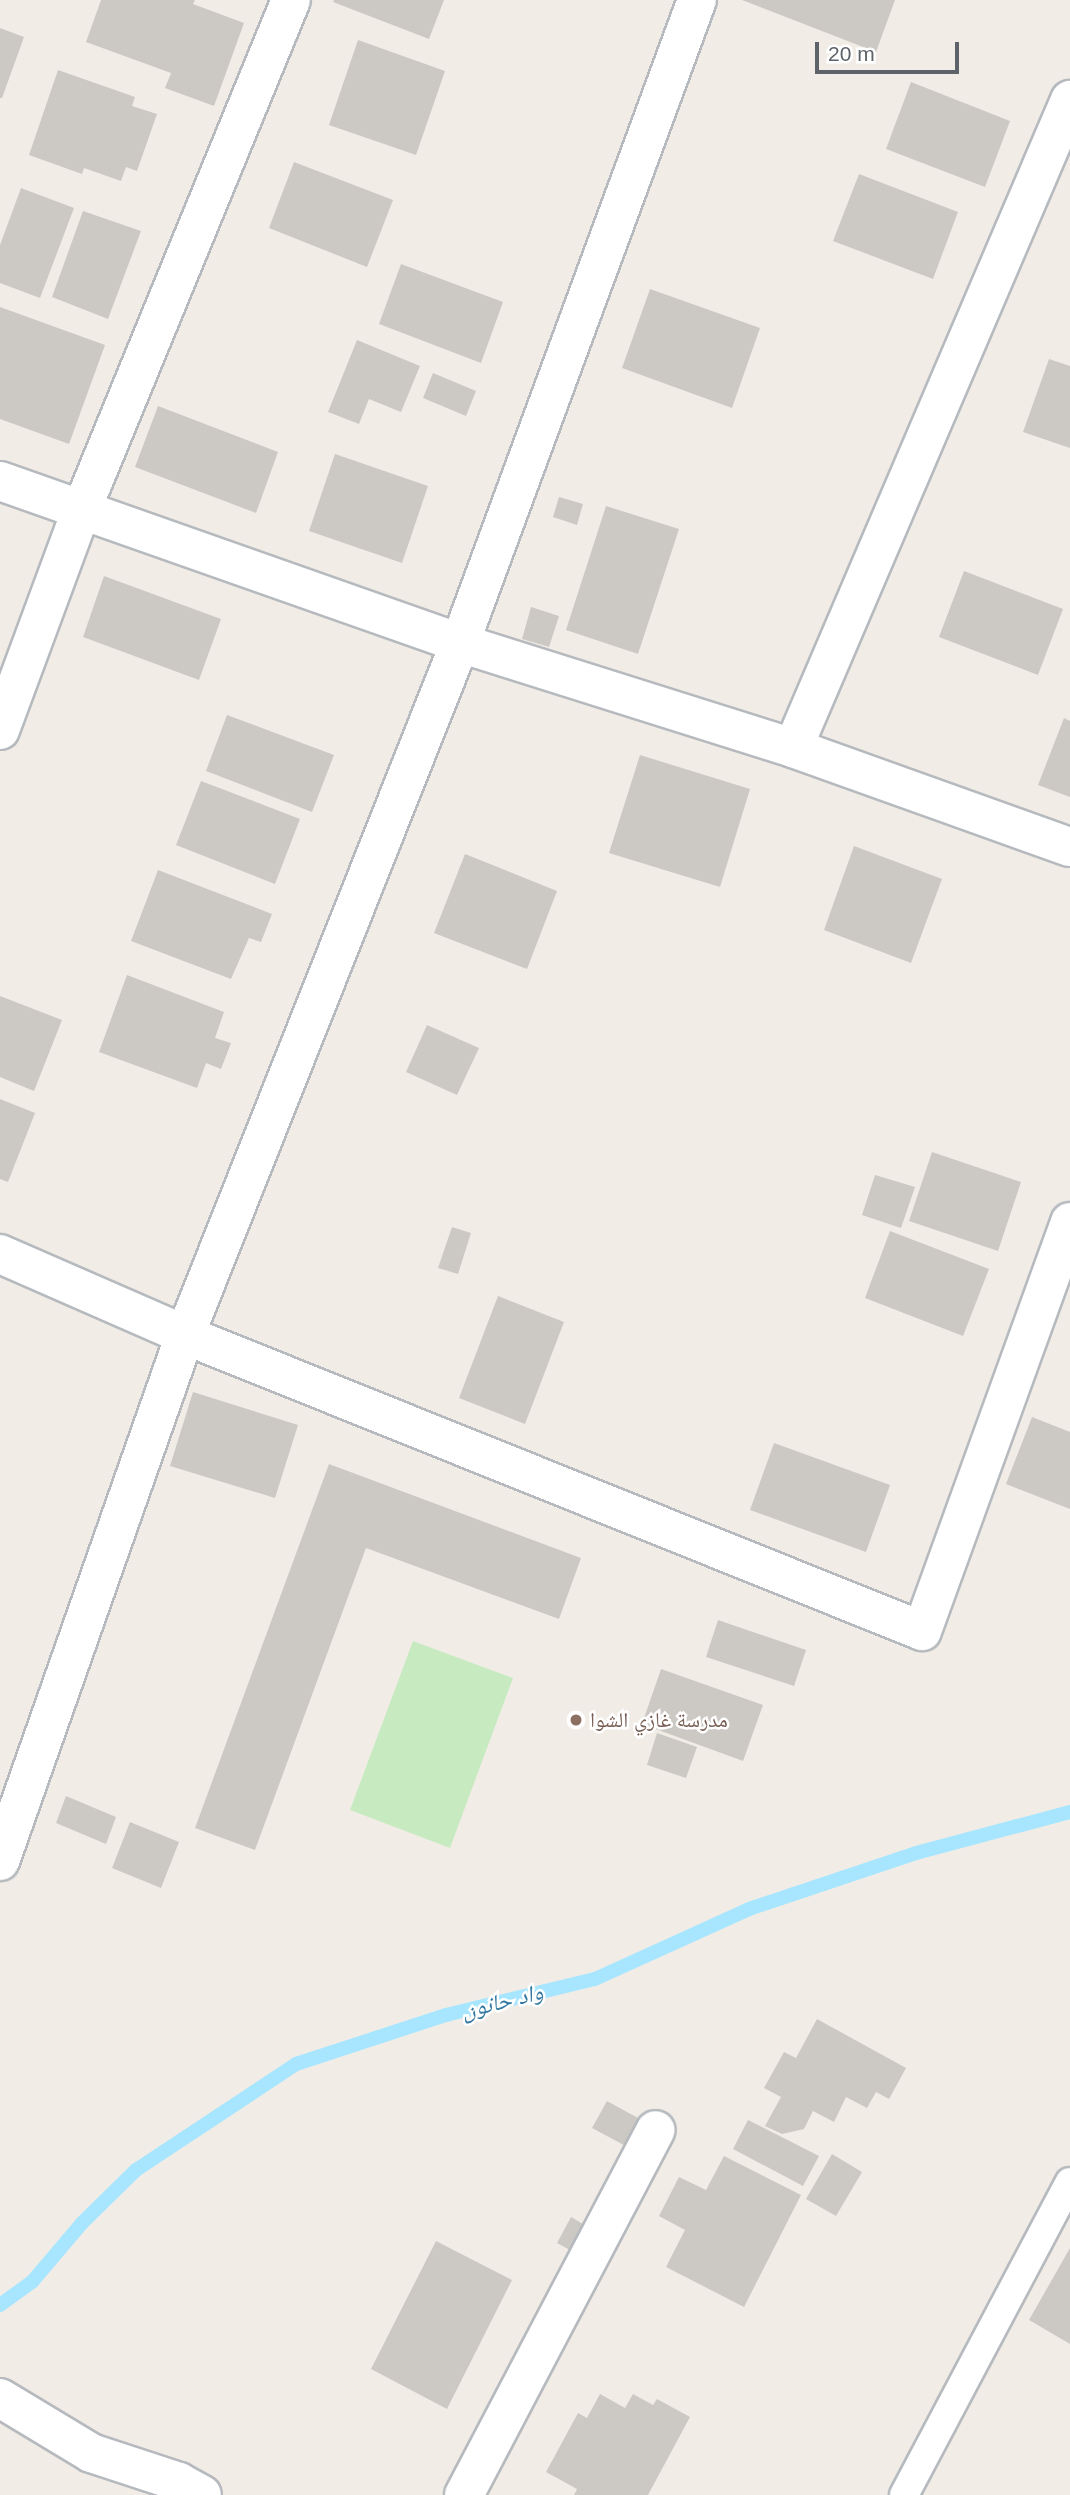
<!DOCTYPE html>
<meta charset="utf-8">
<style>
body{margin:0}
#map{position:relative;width:1070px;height:2495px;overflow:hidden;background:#f1ede6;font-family:Helvetica,"Noto Naskh Arabic",sans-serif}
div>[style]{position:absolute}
.green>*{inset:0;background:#c7eac1}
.stream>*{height:14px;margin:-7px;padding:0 7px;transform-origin:7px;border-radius:7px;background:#a8e6ff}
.building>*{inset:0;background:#ccc8c3}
.roads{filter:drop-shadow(2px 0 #b6babe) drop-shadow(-2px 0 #b6babe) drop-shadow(0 2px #b6babe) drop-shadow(0 -2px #b6babe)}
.lane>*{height:28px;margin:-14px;padding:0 14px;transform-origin:14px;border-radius:14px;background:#fff}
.street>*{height:38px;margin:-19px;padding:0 19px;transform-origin:19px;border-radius:19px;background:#fff}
.secondary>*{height:38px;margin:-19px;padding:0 19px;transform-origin:19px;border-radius:19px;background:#fff}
.dots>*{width:19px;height:19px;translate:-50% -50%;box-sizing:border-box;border:4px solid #fff;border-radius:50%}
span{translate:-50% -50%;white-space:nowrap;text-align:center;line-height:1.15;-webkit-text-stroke:5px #fff;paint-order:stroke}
.education-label{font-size:21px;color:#785e54}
.left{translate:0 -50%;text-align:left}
.water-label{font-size:23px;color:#3378a0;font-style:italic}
.scale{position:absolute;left:815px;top:42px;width:144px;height:32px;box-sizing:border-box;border:4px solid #5d6368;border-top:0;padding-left:9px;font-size:21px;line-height:24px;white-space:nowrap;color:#5d6368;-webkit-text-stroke:5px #fff;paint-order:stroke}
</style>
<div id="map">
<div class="green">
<div style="clip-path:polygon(413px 1641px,513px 1678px,450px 1848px,350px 1810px)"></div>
</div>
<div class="stream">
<div style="left:0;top:2305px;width:39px;rotate:-36deg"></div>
<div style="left:32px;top:2282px;width:77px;rotate:-49.7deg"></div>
<div style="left:82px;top:2223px;width:76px;rotate:-44.5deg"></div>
<div style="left:136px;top:2170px;width:192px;rotate:-33.5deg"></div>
<div style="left:296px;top:2064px;width:158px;rotate:-18.1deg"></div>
<div style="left:446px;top:2015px;width:153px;rotate:-13.6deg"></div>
<div style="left:595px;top:1979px;width:169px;rotate:-24.4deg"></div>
<div style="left:749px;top:1909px;width:176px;rotate:-18.5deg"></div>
<div style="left:916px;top:1853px;width:159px;rotate:-14.9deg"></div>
</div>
<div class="building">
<div style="clip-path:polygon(101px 0,195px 0,193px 4px,244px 23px,214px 106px,165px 88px,171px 73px,86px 42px)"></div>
<div style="clip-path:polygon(334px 0,444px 0,429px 39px,333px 2px)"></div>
<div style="clip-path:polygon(742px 0,895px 0,876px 52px)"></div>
<div style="clip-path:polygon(0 28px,24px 37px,2px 98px,0 98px)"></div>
<div style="clip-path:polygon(358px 40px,445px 71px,416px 155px,329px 125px)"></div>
<div style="clip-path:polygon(58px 70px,135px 97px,132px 106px,157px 114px,137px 171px,126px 167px,121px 181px,84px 168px,82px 174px,29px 155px)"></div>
<div style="clip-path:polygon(911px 82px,1010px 121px,985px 187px,886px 149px)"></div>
<div style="clip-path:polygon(294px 162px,393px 200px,367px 267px,269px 228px)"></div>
<div style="clip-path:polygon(859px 174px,958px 212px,933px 279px,833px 241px)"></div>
<div style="clip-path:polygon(21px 188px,74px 208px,40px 298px,0 283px,0 245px)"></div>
<div style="clip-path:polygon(83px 211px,141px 231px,108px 319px,52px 297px)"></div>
<div style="clip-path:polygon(401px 264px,503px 302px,481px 363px,379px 324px)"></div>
<div style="clip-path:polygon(650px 289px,760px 328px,732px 408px,622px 368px)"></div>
<div style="clip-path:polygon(0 307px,105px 345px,69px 444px,0 419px)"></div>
<div style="clip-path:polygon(357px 340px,420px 366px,401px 412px,369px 399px,359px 424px,328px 412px)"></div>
<div style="clip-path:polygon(1049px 359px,1070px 366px,1070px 448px,1023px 432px)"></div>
<div style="clip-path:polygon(433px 373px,476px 391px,466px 416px,423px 398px)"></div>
<div style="clip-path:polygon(158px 406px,278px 452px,256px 513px,135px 467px)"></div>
<div style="clip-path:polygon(335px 454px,428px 486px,402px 563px,309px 531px)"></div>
<div style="clip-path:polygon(559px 497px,583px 504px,577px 525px,553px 517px)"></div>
<div style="clip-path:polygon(606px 506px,679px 529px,638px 654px,566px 630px)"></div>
<div style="clip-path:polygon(964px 571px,1063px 609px,1038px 675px,939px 637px)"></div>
<div style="clip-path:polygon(104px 576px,221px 619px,199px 680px,83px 637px)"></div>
<div style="clip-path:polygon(531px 607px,559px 616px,549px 647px,522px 639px)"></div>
<div style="clip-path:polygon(227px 715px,334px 755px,312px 812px,206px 771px)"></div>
<div style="clip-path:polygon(1064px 718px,1070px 721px,1070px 797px,1038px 785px)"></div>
<div style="clip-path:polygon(640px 755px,750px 789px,720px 887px,609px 853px)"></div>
<div style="clip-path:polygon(201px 781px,300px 819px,275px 884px,176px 845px)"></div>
<div style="clip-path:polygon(854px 846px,942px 879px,911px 963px,824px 930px)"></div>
<div style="clip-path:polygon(465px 854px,557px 891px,527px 969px,434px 933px)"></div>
<div style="clip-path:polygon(158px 870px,272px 914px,261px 942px,249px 938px,231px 979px,131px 941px)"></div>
<div style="clip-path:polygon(127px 975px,224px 1012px,215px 1038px,231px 1043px,221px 1069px,206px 1063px,197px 1088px,99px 1052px)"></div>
<div style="clip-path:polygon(0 996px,62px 1020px,34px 1091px,0 1077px)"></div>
<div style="clip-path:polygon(427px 1025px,479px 1048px,457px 1095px,406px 1072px)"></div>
<div style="clip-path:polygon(0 1099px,35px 1113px,8px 1182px,0 1179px)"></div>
<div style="clip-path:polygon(932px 1152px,1021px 1182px,998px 1251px,909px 1221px)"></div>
<div style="clip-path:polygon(875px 1175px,915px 1187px,901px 1228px,862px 1215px)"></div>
<div style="clip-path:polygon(452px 1227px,471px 1233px,458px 1274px,438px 1268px)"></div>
<div style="clip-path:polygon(890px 1231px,989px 1269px,963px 1336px,865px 1298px)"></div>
<div style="clip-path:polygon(498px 1296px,564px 1322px,525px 1424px,459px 1398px)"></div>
<div style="clip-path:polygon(193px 1392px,298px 1425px,275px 1498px,170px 1466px)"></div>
<div style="clip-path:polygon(1032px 1417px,1070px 1432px,1070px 1509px,1006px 1484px)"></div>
<div style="clip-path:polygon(774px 1443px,890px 1485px,866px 1552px,750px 1510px)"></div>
<div style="clip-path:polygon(329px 1464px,581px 1558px,559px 1619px,366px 1548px,255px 1850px,195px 1828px)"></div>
<div style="clip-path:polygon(718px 1620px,806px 1650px,794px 1686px,706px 1657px)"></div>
<div style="clip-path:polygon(661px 1669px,763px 1705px,743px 1761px,642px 1724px)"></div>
<div style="clip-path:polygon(657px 1733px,697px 1747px,686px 1778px,647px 1765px)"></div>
<div style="clip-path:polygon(66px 1796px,116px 1817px,106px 1844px,56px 1823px)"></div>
<div style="clip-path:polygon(130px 1822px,179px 1842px,161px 1888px,112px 1868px)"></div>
<div style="clip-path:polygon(817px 2019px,906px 2068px,889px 2099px,876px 2092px,867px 2108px,846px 2097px,834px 2122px,813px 2111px,804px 2129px,782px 2134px,765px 2126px,781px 2097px,764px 2088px,784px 2052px,796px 2058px)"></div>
<div style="clip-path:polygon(607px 2101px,649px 2124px,635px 2151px,592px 2128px)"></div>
<div style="clip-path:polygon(748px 2120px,819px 2156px,803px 2186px,733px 2149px)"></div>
<div style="clip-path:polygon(832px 2154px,862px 2172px,836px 2216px,806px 2199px)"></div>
<div style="clip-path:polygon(724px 2156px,801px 2195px,744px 2307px,666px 2267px,685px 2230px,659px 2216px,679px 2177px,706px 2190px)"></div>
<div style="clip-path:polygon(571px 2217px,593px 2230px,579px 2255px,557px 2243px)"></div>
<div style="clip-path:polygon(436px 2241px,512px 2280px,447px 2409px,371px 2369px)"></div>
<div style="clip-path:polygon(1070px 2248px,1070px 2344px,1029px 2320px)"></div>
<div style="clip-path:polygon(600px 2394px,625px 2408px,633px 2394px,653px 2405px,657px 2399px,690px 2417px,648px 2495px,574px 2495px,577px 2489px,546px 2472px,578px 2413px,587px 2418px)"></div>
</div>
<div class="roads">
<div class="lane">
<div style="left:904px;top:2495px;width:354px;rotate:-62.1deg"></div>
</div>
<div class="street">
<div style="left:0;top:481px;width:488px;rotate:19.4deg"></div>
<div style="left:460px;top:643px;width:349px;rotate:17.5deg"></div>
<div style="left:793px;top:748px;width:294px;rotate:19.7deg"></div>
<div style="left:0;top:730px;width:233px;rotate:-69.7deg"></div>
<div style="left:81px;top:511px;width:552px;rotate:-67.66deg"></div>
<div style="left:793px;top:748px;width:705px;rotate:-66.85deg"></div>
<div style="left:0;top:1254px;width:202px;rotate:23.6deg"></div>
<div style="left:185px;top:1335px;width:794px;rotate:21.88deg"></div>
<div style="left:922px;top:1631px;width:435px;rotate:-70.1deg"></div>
<div style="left:0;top:1861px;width:558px;rotate:-70.62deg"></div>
<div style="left:185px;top:1335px;width:745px;rotate:-68.33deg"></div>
<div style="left:460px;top:643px;width:685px;rotate:-69.77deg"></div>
<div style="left:464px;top:2495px;width:412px;rotate:-62.3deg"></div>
</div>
<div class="secondary">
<div style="left:0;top:2398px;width:106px;rotate:31.1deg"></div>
<div style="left:91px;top:2453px;width:93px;rotate:18.2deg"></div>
<div style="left:179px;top:2482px;width:26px;rotate:29deg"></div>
</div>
</div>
<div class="dots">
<div style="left:576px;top:1720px;background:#8d6e63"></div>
</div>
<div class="education-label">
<span class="left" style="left:590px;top:1720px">مدرسة غازي الشوا</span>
</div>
<div class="water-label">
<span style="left:502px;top:2001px;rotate:-14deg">واد حانون</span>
</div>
<div class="scale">20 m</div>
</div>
